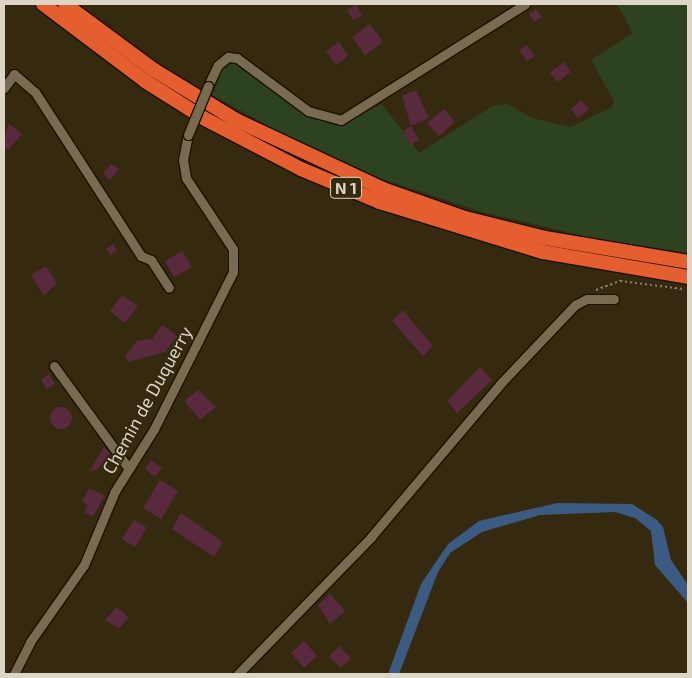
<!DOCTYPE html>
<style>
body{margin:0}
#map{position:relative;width:692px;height:678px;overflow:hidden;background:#35290f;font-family:"Exo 2",sans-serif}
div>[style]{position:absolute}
.green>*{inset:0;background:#2d4320}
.water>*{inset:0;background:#3b5b82}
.building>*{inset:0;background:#592a3d}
.round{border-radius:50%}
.path>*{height:2px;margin-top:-1px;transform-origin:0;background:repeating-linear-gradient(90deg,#867c67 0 2.5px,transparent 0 5px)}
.roads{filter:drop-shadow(1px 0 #1c1100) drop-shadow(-1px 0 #1c1100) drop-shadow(0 1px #1c1100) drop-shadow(0 -1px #1c1100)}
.minor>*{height:9px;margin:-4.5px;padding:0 4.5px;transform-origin:4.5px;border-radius:4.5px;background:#796b4f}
.highway>*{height:14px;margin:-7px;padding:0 7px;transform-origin:7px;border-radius:7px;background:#e55e2f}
.bridges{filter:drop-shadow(1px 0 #1c1100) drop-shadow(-1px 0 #1c1100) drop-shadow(0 1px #1c1100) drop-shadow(0 -1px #1c1100)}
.minor-bridge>*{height:9px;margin:-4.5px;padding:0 4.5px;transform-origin:4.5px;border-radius:4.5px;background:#796b4f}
span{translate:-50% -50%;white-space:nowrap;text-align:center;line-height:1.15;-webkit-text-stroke:4px #35290f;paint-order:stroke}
.shield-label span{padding:1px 4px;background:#35290f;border:1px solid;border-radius:4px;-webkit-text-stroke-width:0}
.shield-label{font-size:16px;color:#ddd6c7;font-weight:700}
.street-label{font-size:18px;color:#ddd6c7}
.frame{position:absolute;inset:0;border:5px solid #ddd6c7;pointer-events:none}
</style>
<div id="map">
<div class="green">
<div style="clip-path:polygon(617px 4px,688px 4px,688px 253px,597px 239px,482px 212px,340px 165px,212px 95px,224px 66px,234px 63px,307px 116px,337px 126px,382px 104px,419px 153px,494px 105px,508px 104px,532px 118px,571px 127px,612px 107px,614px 101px,591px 60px,633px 33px)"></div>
</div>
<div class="water">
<div style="clip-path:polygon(557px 503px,632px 504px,657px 520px,663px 527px,671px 560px,688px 585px,688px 603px,655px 565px,651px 531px,635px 518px,615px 512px,540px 515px,482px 532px,450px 553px,438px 572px,399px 674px,388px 674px,421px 584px,448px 544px,479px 521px)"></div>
</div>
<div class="building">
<div style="clip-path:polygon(356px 5px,362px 15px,353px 20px,347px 10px)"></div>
<div style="clip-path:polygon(536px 9px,542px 17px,534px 22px,529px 14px)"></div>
<div style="clip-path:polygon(370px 24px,383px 42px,365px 55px,352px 37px)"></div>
<div style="clip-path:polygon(339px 42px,348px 56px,336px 65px,326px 51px)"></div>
<div style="clip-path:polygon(527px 45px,535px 56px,527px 61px,519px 50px)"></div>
<div style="clip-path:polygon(564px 62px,571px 72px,557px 82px,550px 72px)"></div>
<div style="clip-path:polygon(416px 90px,429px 118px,411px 126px,402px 96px)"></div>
<div style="clip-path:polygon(581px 100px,589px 109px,578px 118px,571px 109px)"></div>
<div style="clip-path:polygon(444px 109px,455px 122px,439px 136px,427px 123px)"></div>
<div style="clip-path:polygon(8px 123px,22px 134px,8px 150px,4px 146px)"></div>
<div style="clip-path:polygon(411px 126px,419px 140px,411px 145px,403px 131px)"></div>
<div style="clip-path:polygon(111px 164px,119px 169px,110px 180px,103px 174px)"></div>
<div style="clip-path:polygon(113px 244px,117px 250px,111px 255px,106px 249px)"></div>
<div style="clip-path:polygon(182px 251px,192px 267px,174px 277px,165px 261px)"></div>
<div style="clip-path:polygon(46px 266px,57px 283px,44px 296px,31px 275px)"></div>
<div style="clip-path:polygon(122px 295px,138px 306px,125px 323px,110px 311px)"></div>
<div style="clip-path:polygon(403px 310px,433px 346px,423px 356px,392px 321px)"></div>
<div style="clip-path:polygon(162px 325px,177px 336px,165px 352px,128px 362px,125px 356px,137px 341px,152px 339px)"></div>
<div style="clip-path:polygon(480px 367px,492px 380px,457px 413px,447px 401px)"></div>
<div style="clip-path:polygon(49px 374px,55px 384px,46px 389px,41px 379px)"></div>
<div style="clip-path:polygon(198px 390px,216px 407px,200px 420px,184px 401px)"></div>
<div class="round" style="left:50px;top:407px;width:22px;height:22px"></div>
<div style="clip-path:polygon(104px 447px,110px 453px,98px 469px,89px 472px)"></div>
<div style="clip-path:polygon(151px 460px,162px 468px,155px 477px,145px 469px)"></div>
<div style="clip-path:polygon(160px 480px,178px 491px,161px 519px,143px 508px)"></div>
<div style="clip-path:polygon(89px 488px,105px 496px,92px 517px,84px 512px,88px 505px,82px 502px)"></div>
<div style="clip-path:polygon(181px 513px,223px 542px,214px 557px,172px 529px)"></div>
<div style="clip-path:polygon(134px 520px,147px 528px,135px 547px,122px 539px)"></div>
<div style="clip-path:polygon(330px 594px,345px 611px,330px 624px,318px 605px)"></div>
<div style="clip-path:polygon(117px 607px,129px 618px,119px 628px,105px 620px)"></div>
<div style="clip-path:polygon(304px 641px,317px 656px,304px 668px,291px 653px)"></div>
<div style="clip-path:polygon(339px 646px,351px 658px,341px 668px,329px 657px)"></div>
</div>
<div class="path">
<div style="left:596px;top:290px;width:26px;rotate:-21deg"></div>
<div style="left:620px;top:281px;width:64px;rotate:7.2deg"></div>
</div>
<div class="roads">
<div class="minor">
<div style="left:208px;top:86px;width:23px;rotate:-65deg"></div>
<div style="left:218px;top:65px;width:13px;rotate:-39deg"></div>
<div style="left:228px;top:57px;width:9px;rotate:6deg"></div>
<div style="left:237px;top:58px;width:89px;rotate:36.7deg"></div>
<div style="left:308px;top:111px;width:34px;rotate:15deg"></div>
<div style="left:341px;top:120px;width:218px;rotate:-32.2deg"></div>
<div style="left:4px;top:88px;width:17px;rotate:-54deg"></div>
<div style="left:14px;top:74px;width:28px;rotate:41deg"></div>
<div style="left:35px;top:92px;width:195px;rotate:57.1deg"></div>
<div style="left:141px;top:256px;width:11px;rotate:22deg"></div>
<div style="left:151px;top:260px;width:33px;rotate:57deg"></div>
<div style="left:54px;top:366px;width:127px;rotate:53.9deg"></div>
<div style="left:14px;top:674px;width:36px;rotate:-63deg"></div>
<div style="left:30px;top:642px;width:94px;rotate:-55deg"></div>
<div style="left:84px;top:565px;width:80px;rotate:-67.3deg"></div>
<div style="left:115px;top:491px;width:73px;rotate:-57.8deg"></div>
<div style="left:154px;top:429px;width:176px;rotate:-63.3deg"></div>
<div style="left:233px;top:272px;width:23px;rotate:-90deg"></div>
<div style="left:233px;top:249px;width:85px;rotate:-123.5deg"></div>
<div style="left:186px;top:178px;width:18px;rotate:-99deg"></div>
<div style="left:183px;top:160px;width:25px;rotate:-79deg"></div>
<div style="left:238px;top:674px;width:191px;rotate:-45.8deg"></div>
<div style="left:371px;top:537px;width:202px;rotate:-49.8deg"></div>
<div style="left:501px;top:383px;width:108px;rotate:-46.5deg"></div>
<div style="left:575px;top:305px;width:13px;rotate:-27deg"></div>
<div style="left:587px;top:299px;width:27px"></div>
</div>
<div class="highway">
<div style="left:43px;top:4px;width:128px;rotate:37deg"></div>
<div style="left:145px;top:81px;width:71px;rotate:32.3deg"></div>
<div style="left:205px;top:119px;width:108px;rotate:27.5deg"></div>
<div style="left:301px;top:169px;width:86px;rotate:22.7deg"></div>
<div style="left:380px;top:202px;width:170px;rotate:17.1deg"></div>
<div style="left:543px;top:252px;width:147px;rotate:9.8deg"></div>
<div style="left:65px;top:4px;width:111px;rotate:36.6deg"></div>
<div style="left:154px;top:70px;width:96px;rotate:31.4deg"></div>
<div style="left:236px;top:120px;width:162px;rotate:25.1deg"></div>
<div style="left:383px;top:189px;width:87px;rotate:19.5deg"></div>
<div style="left:465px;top:218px;width:82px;rotate:14deg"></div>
<div style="left:545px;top:238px;width:145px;rotate:9.5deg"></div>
</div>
</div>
<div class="bridges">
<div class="minor-bridge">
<div style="left:188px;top:135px;width:53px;rotate:-67.8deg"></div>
</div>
</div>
<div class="shield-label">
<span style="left:346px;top:188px">N 1</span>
</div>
<div class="street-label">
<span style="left:147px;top:400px;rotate:-61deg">Chemin de Duquerry</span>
</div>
<div class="frame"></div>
</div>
